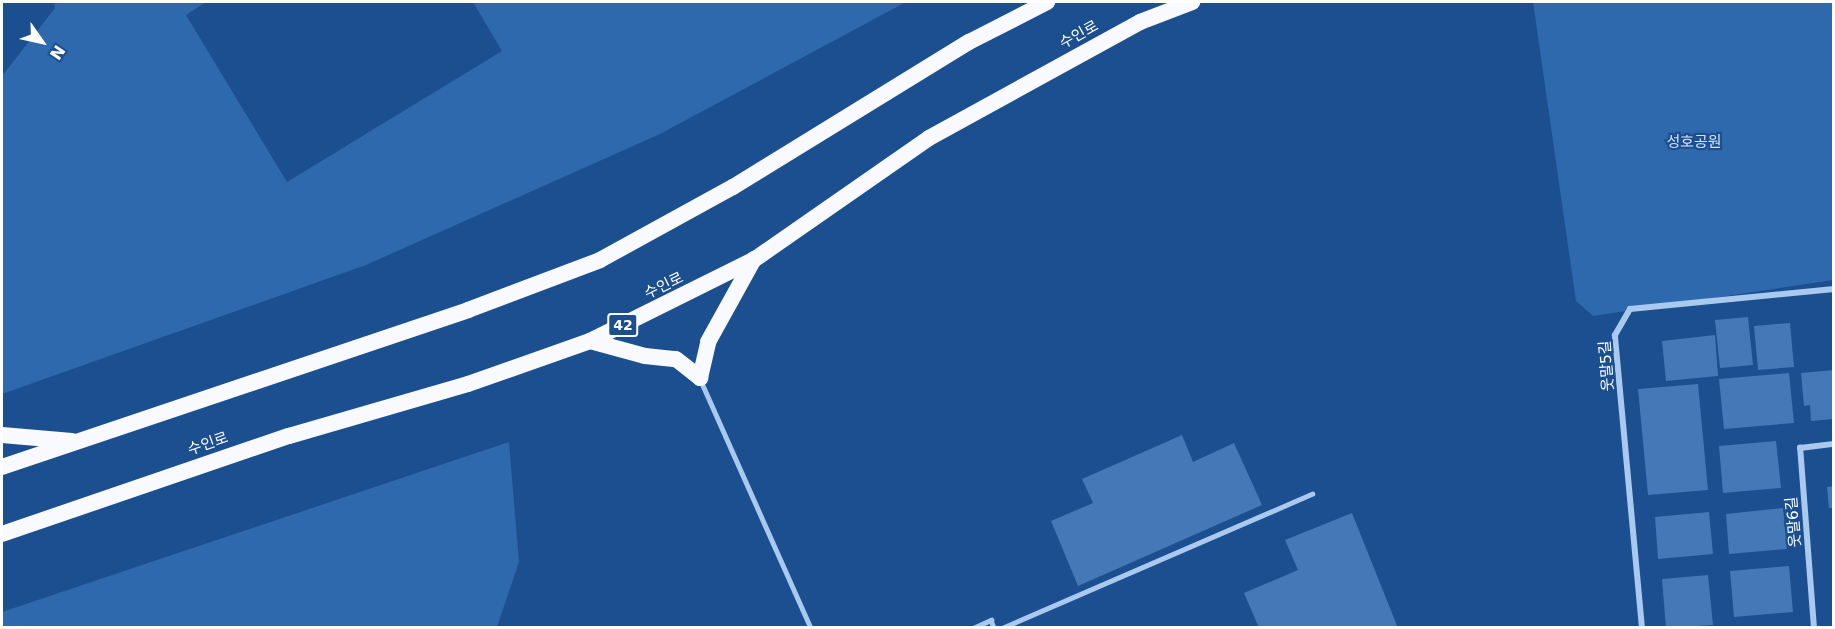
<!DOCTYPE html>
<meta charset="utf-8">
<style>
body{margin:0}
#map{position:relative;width:1835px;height:629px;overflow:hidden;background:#1b4f8f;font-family:"DejaVu Sans","Noto Sans KR",sans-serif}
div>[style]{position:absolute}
.green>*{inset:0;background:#2e69ad}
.building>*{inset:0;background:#4478b7}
.service>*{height:4.5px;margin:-2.25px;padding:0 2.25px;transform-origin:2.25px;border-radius:2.25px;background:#a9c9ee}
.minor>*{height:6px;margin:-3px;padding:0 3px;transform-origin:3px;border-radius:3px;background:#a9c9ee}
.trunk>*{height:16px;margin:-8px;padding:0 8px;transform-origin:8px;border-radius:8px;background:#f8faff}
span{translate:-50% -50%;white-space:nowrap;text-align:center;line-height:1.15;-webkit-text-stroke:4.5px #1b4f8f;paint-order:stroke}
.shield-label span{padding:2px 4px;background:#1b4f8f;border:2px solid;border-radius:4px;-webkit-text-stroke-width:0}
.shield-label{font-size:14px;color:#fff;font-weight:700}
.street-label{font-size:15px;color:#fff}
.park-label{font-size:15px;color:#cfe3fa}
.frame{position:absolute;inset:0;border:3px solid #fff;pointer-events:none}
.north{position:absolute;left:12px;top:12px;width:60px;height:60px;-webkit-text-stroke:4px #1b4f8f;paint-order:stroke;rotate:124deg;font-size:16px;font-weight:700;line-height:24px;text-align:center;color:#fff}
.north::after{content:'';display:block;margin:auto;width:21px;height:27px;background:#fff;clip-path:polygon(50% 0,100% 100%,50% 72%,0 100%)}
</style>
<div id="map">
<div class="green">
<div style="clip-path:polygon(54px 2px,206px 2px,186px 15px,287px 182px,502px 51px,473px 2px,906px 2px,660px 134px,366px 265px,2px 394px,2px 76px,55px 8px)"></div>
<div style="clip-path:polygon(1533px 2px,1833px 2px,1833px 280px,1593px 316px,1576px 301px)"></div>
<div style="clip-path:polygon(509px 442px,519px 562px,497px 627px,2px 627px,2px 612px)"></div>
</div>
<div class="building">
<div style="clip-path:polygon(1748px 317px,1753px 365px,1720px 368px,1715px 320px)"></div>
<div style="clip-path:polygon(1790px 323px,1794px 367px,1758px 370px,1754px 326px)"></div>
<div style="clip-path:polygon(1715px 335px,1718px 376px,1666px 381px,1662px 341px)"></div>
<div style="clip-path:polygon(1834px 370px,1834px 419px,1811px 421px,1810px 405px,1804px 406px,1801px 373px)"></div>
<div style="clip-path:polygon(1789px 373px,1794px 423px,1724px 429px,1719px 379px)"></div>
<div style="clip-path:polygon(1698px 384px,1708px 490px,1648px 495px,1638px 389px)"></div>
<div style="clip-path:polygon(1182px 435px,1193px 462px,1234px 443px,1262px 505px,1078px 586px,1051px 521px,1093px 503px,1082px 479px)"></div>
<div style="clip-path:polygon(1776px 441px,1781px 488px,1723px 493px,1719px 446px)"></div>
<div style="clip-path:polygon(1834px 486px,1834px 508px,1829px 508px,1827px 487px)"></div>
<div style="clip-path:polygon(1783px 508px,1787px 549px,1729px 554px,1726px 514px)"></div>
<div style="clip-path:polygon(1709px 512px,1713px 554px,1658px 559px,1655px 517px)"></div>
<div style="clip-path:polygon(1352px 513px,1398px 628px,1259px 628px,1244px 593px,1298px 570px,1285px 540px)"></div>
<div style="clip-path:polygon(1789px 566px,1793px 612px,1734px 617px,1730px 571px)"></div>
<div style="clip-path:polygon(1708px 575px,1713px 625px,1666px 628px,1662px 579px)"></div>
</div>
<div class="service">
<div style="left:701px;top:381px;width:270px;rotate:66deg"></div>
<div style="left:973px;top:628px;width:20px;rotate:-24deg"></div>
<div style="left:991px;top:620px;width:9px;rotate:69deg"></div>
<div style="left:1002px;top:628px;width:338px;rotate:-23.4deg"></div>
</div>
<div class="minor">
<div style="left:1642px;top:628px;width:294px;rotate:-95.3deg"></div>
<div style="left:1615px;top:335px;width:30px;rotate:-60deg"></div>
<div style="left:1630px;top:309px;width:205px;rotate:-5.6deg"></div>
<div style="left:1814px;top:628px;width:181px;rotate:-94.4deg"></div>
<div style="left:1800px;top:448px;width:34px;rotate:-7deg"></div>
</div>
<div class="trunk">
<div style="left:590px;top:341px;width:57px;rotate:15.3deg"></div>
<div style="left:645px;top:356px;width:31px;rotate:6deg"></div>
<div style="left:676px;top:359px;width:31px;rotate:38deg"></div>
<div style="left:700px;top:378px;width:37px;rotate:-77deg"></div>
<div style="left:708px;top:342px;width:95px;rotate:-61deg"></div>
<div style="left:2px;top:435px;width:70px;rotate:4.9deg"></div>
<div style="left:2px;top:467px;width:492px;rotate:-18.6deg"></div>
<div style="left:468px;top:310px;width:141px;rotate:-20.7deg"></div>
<div style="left:600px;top:260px;width:152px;rotate:-28.8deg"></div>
<div style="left:733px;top:187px;width:277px;rotate:-31.6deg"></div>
<div style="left:969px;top:42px;width:88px;rotate:-27.1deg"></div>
<div style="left:2px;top:534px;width:303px;rotate:-18.9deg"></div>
<div style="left:289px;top:436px;width:186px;rotate:-16.2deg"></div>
<div style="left:468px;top:384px;width:129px;rotate:-19.4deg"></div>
<div style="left:590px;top:341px;width:184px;rotate:-26.4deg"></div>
<div style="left:755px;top:259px;width:212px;rotate:-34.8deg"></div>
<div style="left:929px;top:138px;width:241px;rotate:-28.8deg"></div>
<div style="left:1140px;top:22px;width:56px;rotate:-21deg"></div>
</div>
<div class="shield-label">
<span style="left:623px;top:325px">42</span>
</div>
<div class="street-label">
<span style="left:1079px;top:35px;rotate:-29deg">수인로</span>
<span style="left:664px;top:286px;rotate:-26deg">수인로</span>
<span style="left:1607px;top:366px;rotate:-94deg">웃말5길</span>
<span style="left:208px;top:444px;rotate:-19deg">수인로</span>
<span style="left:1794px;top:522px;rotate:-95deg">웃말6길</span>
</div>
<div class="park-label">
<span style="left:1694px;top:143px">성호공원</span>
</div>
<div class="frame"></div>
<div class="north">N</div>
</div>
